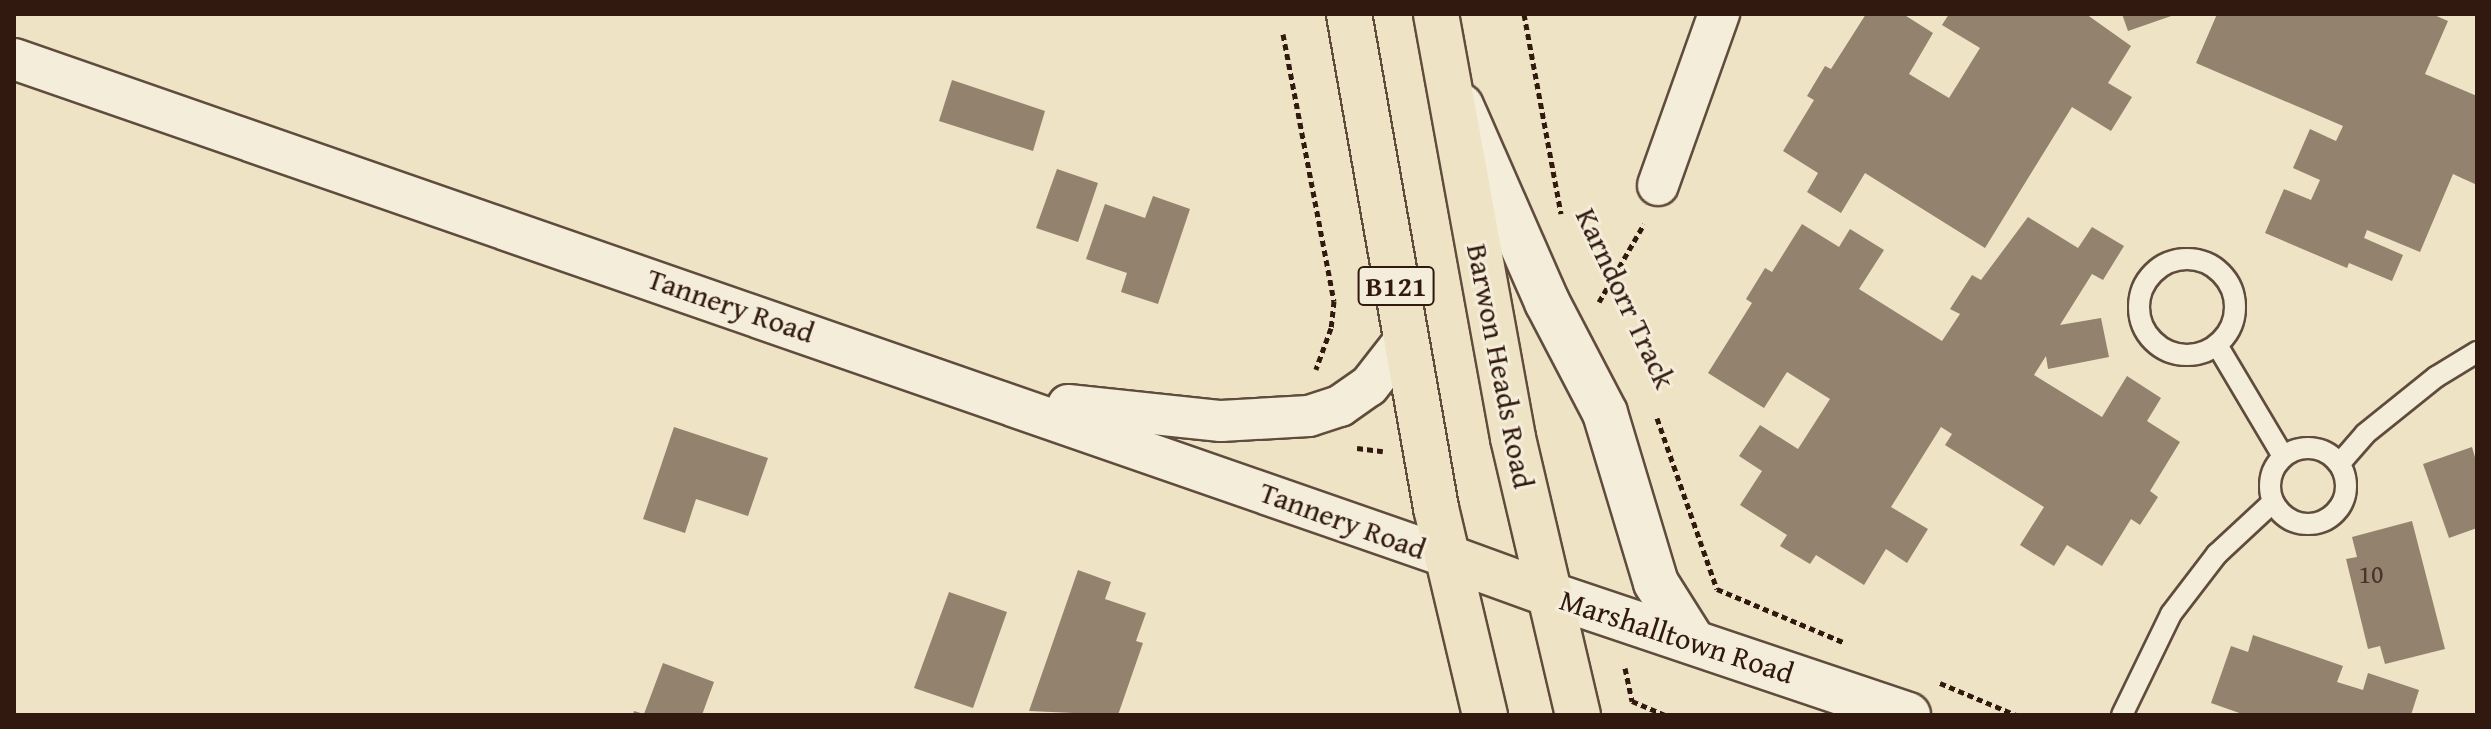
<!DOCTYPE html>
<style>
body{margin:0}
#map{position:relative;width:2491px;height:729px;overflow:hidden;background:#eee3c5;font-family:"Gentium Book Plus",serif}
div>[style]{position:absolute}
.building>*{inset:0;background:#93826e}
.path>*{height:5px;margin-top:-2.5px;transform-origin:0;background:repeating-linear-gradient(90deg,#311910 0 6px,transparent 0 10px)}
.roads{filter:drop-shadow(2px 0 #604c3d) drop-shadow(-2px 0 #604c3d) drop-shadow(0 2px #604c3d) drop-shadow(0 -2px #604c3d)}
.lane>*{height:20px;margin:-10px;padding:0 10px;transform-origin:10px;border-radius:10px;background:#f4edd9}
.lane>.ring{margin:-10px;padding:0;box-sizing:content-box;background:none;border:20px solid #f4edd9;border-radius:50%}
.street>*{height:40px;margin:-20px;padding:0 20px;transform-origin:20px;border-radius:20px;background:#f4edd9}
.secondary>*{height:44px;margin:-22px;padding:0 22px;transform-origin:22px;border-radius:22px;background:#f4edd9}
.primary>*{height:44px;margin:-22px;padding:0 22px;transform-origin:22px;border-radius:22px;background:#eee3c5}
span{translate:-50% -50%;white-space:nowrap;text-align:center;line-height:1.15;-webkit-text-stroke:6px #f4edd9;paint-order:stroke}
.number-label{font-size:26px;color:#4a3328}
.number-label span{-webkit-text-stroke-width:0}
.shield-label span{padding:2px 6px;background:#f4edd9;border:2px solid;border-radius:6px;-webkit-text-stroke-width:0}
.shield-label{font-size:28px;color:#311910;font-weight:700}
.street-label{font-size:30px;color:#311910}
.frame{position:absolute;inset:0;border:16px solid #311910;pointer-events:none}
</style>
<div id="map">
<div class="building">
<div style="clip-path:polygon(1866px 14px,1903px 14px,1933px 33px,1909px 74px,1949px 98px,1980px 48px,1942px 25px,1949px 14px,2086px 14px,2131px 46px,2108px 83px,2132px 97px,2111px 131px,2072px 107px,1985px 248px,1865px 173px,1841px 213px,1807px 192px,1818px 173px,1783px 151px,1814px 100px,1807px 96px,1825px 66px,1831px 69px)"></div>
<div style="clip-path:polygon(2122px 14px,2177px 14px,2128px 31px)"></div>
<div style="clip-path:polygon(2217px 14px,2432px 14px,2448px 21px,2425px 74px,2477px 96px,2477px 185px,2453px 174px,2420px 252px,2367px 230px,2364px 238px,2403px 255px,2392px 281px,2349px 263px,2347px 268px,2265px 233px,2284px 189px,2311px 200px,2320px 180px,2293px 168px,2310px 129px,2336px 141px,2343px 126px,2196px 63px)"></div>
<div style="clip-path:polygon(952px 80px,1045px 111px,1033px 151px,939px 121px)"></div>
<div style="clip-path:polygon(1057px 169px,1098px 183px,1078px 242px,1036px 228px)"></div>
<div style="clip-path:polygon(1153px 196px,1190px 209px,1158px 304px,1121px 292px,1127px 273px,1086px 259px,1105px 204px,1145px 218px)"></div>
<div style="clip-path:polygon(2028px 217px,2078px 248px,2092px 227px,2124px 246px,2103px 280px,2092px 274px,2060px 325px,2101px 318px,2109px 357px,2048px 369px,2046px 356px,2034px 375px,2102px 417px,2127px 376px,2161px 398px,2147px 421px,2180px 442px,2150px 491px,2158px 497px,2140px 525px,2131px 519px,2102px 566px,2067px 545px,2054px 566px,2020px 545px,2044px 507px,1945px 445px,1952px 434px,1941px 427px,1891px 507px,1928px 529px,1907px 563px,1886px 549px,1864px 585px,1816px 555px,1810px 564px,1780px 546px,1787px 535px,1740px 505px,1762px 471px,1739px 456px,1760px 425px,1798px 449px,1830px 399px,1787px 372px,1764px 408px,1708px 373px,1752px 303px,1746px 299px,1765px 268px,1772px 272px,1802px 224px,1839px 247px,1850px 229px,1884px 250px,1859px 289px,1942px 341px,1960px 314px,1950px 309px,1972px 275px,1981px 280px)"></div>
<div style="clip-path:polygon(674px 427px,768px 458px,748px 516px,696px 499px,685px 533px,643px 519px)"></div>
<div style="clip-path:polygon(2472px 447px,2477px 464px,2477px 528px,2449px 538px,2423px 464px)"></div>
<div style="clip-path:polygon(2412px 521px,2445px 649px,2385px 664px,2380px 646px,2368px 649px,2346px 559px,2357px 557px,2352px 537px)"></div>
<div style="clip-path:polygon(1078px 570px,1111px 582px,1105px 599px,1146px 613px,1136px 641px,1143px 643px,1118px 715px,1029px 711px)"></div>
<div style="clip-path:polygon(949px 592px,1007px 612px,973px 708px,914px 688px)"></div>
<div style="clip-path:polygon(2253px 635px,2343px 666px,2337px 682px,2363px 690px,2368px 673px,2419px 690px,2411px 715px,2245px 715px,2211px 703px,2231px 646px,2248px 652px)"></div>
<div style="clip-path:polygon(663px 663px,714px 682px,702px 715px,633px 715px,634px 711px,644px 714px)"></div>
</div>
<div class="path">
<div style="left:1524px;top:14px;width:203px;rotate:79.5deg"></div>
<div style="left:1283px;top:34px;width:272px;rotate:79.2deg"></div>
<div style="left:1334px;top:301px;width:27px;rotate:96deg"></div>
<div style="left:1331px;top:328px;width:44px;rotate:110.1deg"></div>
<div style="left:1599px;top:302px;width:90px;rotate:-60deg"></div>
<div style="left:1657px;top:418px;width:181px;rotate:70.7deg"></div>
<div style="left:1717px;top:589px;width:137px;rotate:22.8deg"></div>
<div style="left:1357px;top:448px;width:26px;rotate:7deg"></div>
<div style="left:1625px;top:668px;width:34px;rotate:78deg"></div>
<div style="left:1632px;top:701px;width:36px;rotate:23deg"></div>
<div style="left:1940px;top:683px;width:82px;rotate:22.8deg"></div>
</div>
<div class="roads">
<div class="lane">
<div class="ring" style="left:2139px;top:259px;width:76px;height:76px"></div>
<div style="left:2217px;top:345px;width:129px;rotate:59.3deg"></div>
<div class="ring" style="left:2270px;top:448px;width:56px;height:56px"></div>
<div style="left:2340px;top:463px;width:38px;rotate:-49deg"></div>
<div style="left:2365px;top:434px;width:91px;rotate:-38.8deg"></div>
<div style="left:2436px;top:377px;width:48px;rotate:-31.4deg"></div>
<div style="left:2122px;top:715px;width:112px;rotate:-64.1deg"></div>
<div style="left:2171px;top:614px;width:76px;rotate:-52.5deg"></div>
<div style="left:2217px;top:554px;width:76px;rotate:-42.9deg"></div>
</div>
<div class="street">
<div style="left:14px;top:59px;width:1517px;rotate:19.16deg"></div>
<div style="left:1658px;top:185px;width:182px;rotate:-70.4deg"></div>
<div style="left:1068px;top:405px;width:154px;rotate:6deg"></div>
<div style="left:1221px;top:421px;width:88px;rotate:-3.3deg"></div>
<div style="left:1309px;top:416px;width:33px;rotate:-18deg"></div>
<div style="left:1340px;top:406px;width:35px;rotate:-35deg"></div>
<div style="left:1369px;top:386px;width:58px;rotate:-52deg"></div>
</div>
<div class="secondary">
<div style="left:1461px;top:106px;width:214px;rotate:66.3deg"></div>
<div style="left:1547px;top:302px;width:125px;rotate:62.4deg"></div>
<div style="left:1605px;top:413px;width:177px;rotate:73.3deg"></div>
<div style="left:1656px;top:583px;width:67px;rotate:57.7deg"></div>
<div style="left:1546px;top:593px;width:382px;rotate:18.6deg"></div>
</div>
<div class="primary">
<div style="left:1349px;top:14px;width:502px;rotate:80.01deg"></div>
<div style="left:1436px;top:508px;width:213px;rotate:76.7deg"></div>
<div style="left:1436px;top:14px;width:431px;rotate:79.7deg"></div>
<div style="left:1513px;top:438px;width:285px;rotate:76.8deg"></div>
<div style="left:1447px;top:557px;width:105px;rotate:20deg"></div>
</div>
</div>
<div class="number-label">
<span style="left:2371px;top:574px">10</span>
</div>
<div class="shield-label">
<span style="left:1396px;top:286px">B121</span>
</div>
<div class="street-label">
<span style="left:1626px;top:298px;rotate:65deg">Karndorr Track</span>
<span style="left:731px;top:305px;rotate:19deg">Tannery Road</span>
<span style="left:1501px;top:366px;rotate:79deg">Barwon Heads Road</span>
<span style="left:1343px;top:520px;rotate:20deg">Tannery Road</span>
<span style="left:1677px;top:636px;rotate:18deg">Marshalltown Road</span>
</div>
<div class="frame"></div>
</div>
